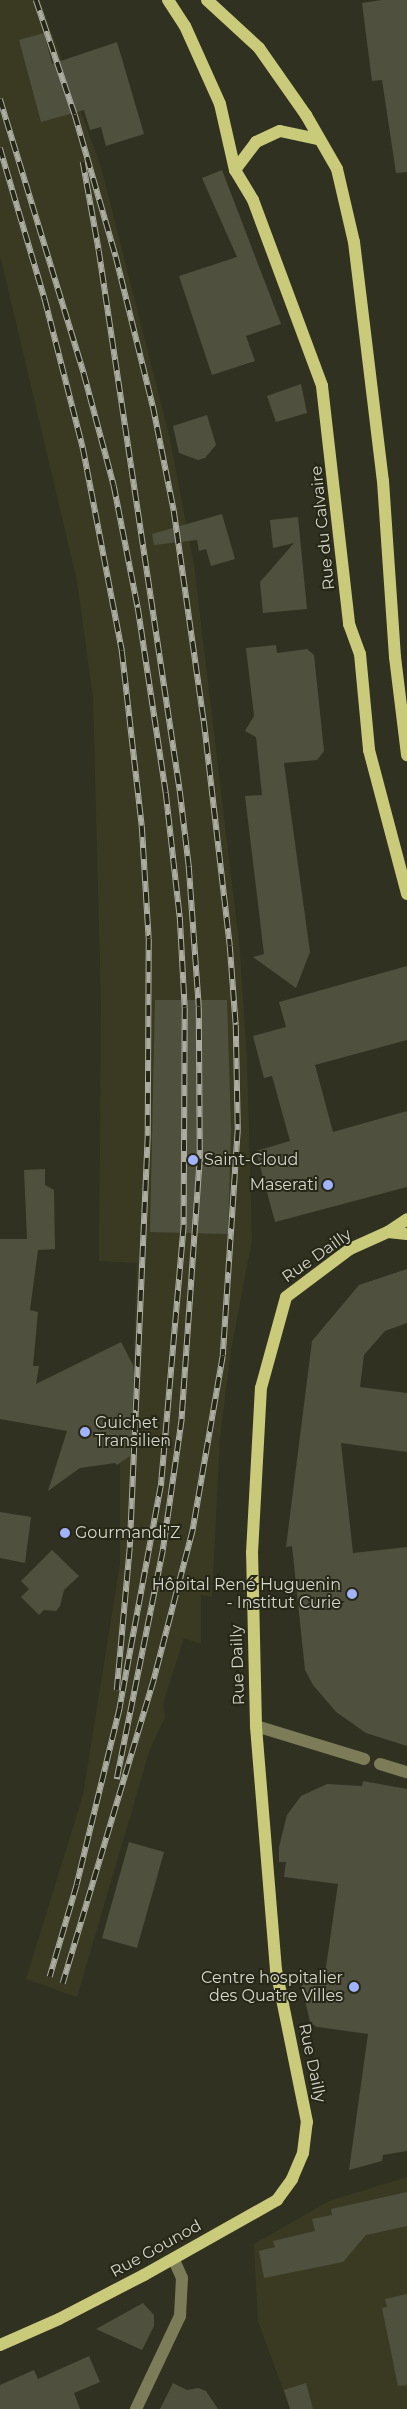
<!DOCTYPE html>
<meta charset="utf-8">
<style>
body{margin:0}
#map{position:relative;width:407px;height:2409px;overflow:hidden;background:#303121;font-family:Montserrat,sans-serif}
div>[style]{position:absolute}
.built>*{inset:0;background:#3a3a23}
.building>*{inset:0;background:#50503f}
.minor>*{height:12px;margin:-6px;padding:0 6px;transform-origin:6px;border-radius:6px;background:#7c7d58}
.major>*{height:12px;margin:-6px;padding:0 6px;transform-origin:6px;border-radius:6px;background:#caca7b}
.rail>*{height:5.5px;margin-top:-2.75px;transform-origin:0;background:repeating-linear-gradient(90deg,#272717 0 11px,#acaca1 0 22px);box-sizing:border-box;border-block:1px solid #acaca1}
.dots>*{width:14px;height:14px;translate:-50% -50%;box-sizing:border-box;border:2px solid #272717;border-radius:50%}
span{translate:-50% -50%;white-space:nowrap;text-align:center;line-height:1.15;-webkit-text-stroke:4px #272717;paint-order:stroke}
.street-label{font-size:16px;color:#d6d6cc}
.poi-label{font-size:16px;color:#d6d6cc}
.left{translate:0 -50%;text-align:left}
.right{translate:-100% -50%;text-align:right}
</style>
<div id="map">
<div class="built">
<div style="clip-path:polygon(0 0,40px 0,101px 167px,169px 435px,194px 565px,240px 951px,247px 1060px,252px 1240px,231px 1350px,220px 1438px,212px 1597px,201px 1595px,201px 1644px,184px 1638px,163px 1704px,165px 1717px,150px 1749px,77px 1997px,26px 1979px,83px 1795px,120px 1564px,120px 1463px,131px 1427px,137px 1263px,99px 1261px,101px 1002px,93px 697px,77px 581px,0 255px)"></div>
<div style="clip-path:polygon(407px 2177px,407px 2409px,290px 2409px,258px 2321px,254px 2244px,329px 2201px)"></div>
</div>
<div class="building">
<div style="clip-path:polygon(382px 0,407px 0,407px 172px,396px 173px,382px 80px,372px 81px,362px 3px)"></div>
<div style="clip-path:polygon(44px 33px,52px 64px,117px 42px,144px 134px,106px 146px,101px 127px,90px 130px,84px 110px,41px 122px,19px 40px)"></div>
<div style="clip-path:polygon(222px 170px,281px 324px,246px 336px,255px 361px,212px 375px,179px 276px,237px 257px,202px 178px)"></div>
<div style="clip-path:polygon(301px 384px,307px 413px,276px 422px,267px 396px)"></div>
<div style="clip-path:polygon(207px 415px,216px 445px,205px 458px,198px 460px,179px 453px,173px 426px)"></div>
<div style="clip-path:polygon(222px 514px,235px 559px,211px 566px,206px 549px,199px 551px,197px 540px,154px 545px,152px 534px)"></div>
<div style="clip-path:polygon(298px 517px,307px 609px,263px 613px,260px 582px,294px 543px,273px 548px,270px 520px)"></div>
<div style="clip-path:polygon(276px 645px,277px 653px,307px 649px,314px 655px,324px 751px,317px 760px,284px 763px,310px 952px,296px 988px,253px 957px,264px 954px,245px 796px,262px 795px,256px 737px,245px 731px,254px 716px,246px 648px)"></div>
<div style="clip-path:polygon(407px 966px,407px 1040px,315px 1065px,333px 1132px,407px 1111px,407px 1187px,275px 1222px,256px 1151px,290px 1141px,272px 1076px,264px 1078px,253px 1036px,286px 1027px,279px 1002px)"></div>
<div style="clip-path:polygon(155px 1000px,227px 1000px,231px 1129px,228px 1234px,150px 1232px)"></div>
<div style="clip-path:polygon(45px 1169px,45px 1185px,54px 1190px,55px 1249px,38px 1250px,30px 1310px,38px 1312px,33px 1366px,39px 1366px,36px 1384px,121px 1342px,133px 1365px,134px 1375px,130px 1456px,117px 1465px,115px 1463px,80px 1468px,48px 1491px,67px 1431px,0 1419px,0 1239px,27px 1239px,24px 1170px)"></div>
<div style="clip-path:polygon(407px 1269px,407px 1323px,385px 1331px,364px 1355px,360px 1387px,407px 1393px,407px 1452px,341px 1443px,353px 1553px,407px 1547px,407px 1746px,366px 1733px,336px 1712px,313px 1685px,305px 1670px,292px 1546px,286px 1547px,312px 1341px,359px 1285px)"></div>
<div style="clip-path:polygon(0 1512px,31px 1517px,25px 1563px,0 1558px)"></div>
<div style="clip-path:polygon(52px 1550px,79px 1576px,64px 1590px,60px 1606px,56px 1611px,44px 1610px,39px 1615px,21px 1597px,29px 1589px,21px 1581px)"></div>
<div style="clip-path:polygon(363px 1781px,407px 1789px,407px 2151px,383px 2155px,382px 2161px,349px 2170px,368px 2034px,311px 2026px,298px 1970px,325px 1974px,338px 1884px,284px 1877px,286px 1862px,279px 1862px,279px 1847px,287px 1815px,301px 1796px,327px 1784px,362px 1786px)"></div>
<div style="clip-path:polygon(129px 1842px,164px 1852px,137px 1948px,102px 1938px)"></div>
<div style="clip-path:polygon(407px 2192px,407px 2226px,366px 2235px,343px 2262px,264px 2278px,259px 2251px,275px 2247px,273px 2241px,315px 2231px,312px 2219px,332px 2215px,331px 2209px)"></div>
<div style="clip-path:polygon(407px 2294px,407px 2385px,398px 2386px,382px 2308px,387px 2307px,385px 2299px)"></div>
<div style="clip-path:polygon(143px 2303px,154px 2315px,154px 2326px,142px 2350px,96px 2329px)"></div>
<div style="clip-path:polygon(89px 2356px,100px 2382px,74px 2393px,80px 2409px,0 2409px,0 2385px,34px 2370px,38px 2379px)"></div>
<div style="clip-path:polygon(173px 2383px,187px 2390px,198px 2388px,206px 2391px,218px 2409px,160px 2409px)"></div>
<div style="clip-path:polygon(306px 2383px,313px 2409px,290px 2409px,284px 2390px)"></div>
</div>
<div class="minor">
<div style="left:256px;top:1726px;width:113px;rotate:17deg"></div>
<div style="left:380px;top:1764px;width:28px;rotate:17deg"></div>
<div style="left:136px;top:2409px;width:103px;rotate:-64.7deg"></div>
<div style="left:180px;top:2316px;width:38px;rotate:-87deg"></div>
<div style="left:182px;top:2278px;width:20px;rotate:-114deg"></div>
</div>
<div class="major">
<div style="left:168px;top:0;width:31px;rotate:57deg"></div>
<div style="left:185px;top:26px;width:85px;rotate:65.8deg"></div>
<div style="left:220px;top:104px;width:68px;rotate:77.2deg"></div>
<div style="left:235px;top:170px;width:35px;rotate:59deg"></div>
<div style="left:253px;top:200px;width:198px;rotate:69.6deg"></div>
<div style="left:322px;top:386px;width:240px;rotate:83.5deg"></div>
<div style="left:349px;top:624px;width:32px;rotate:70deg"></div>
<div style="left:360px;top:654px;width:96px;rotate:84.6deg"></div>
<div style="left:369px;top:750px;width:149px;rotate:75.2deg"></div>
<div style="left:207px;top:0;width:71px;rotate:42.7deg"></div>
<div style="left:259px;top:48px;width:82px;rotate:55deg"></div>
<div style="left:306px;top:115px;width:62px;rotate:60.1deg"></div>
<div style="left:337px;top:169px;width:75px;rotate:76.9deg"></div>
<div style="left:354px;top:242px;width:241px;rotate:83.1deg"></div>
<div style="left:383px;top:481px;width:176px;rotate:86.1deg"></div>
<div style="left:395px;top:657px;width:99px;rotate:83deg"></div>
<div style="left:235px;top:170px;width:35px;rotate:-53deg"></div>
<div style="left:256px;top:142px;width:26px;rotate:-25deg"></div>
<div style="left:280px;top:131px;width:39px;rotate:12deg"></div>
<div style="left:388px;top:1232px;width:19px;rotate:6deg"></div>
<div style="left:0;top:2345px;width:64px;rotate:-23.8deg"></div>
<div style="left:59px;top:2319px;width:96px;rotate:-27.4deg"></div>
<div style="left:144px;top:2275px;width:153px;rotate:-29.4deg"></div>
<div style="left:277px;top:2200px;width:26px;rotate:-54deg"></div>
<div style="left:292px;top:2179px;width:28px;rotate:-67deg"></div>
<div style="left:303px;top:2153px;width:31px;rotate:-83deg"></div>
<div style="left:307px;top:2122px;width:155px;rotate:-101.5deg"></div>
<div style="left:276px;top:1970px;width:245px;rotate:-94.7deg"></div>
<div style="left:256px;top:1726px;width:173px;rotate:-91.3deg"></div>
<div style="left:252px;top:1553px;width:165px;rotate:-86.9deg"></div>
<div style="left:261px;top:1388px;width:94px;rotate:-74.6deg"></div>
<div style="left:286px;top:1297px;width:80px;rotate:-36.9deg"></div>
<div style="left:350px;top:1249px;width:42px;rotate:-24.1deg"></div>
<div style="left:388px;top:1232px;width:23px;rotate:-34deg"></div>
</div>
<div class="rail">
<div style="left:36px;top:0;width:121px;rotate:71.3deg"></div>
<div style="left:75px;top:115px;width:148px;rotate:73.9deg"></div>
<div style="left:116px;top:257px;width:154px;rotate:76.1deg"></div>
<div style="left:153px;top:406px;width:107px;rotate:78.7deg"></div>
<div style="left:174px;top:511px;width:212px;rotate:81.9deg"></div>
<div style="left:204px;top:721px;width:226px;rotate:83.4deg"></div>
<div style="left:230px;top:946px;width:79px;rotate:85.7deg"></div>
<div style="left:236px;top:1025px;width:105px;rotate:88.9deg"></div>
<div style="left:238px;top:1130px;width:226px;rotate:93.8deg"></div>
<div style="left:223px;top:1356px;width:177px;rotate:99.8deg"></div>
<div style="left:193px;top:1530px;width:155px;rotate:104.6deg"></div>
<div style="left:154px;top:1680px;width:317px;rotate:106.7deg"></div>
<div style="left:0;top:99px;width:288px;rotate:73deg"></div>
<div style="left:84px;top:374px;width:116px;rotate:75deg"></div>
<div style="left:114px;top:486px;width:124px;rotate:78.9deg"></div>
<div style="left:138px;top:608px;width:187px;rotate:81.4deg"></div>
<div style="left:166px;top:793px;width:125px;rotate:83.6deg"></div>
<div style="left:180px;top:917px;width:91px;rotate:86.9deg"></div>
<div style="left:185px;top:1008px;width:217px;rotate:90.3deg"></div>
<div style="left:184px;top:1225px;width:262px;rotate:95deg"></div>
<div style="left:161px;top:1486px;width:226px;rotate:100.5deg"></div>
<div style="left:120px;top:1708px;width:182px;rotate:103.7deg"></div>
<div style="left:77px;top:1885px;width:96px;rotate:106.4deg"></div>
<div style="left:0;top:148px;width:159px;rotate:73.5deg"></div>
<div style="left:45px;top:300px;width:153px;rotate:75.6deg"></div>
<div style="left:83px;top:448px;width:207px;rotate:79.1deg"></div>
<div style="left:122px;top:651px;width:176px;rotate:83.5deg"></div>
<div style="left:142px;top:826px;width:113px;rotate:86.5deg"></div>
<div style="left:149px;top:939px;width:197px;rotate:90.3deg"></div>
<div style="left:148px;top:1136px;width:412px;rotate:92.5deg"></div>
<div style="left:130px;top:1548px;width:143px;rotate:95.2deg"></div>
<div style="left:83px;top:162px;width:90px;rotate:79.8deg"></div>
<div style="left:99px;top:251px;width:546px;rotate:81.47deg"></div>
<div style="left:180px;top:791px;width:77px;rotate:83.2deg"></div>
<div style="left:189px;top:867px;width:140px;rotate:85.9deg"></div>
<div style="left:199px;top:1007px;width:152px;rotate:89.6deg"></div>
<div style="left:200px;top:1159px;width:261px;rotate:94deg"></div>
<div style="left:182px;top:1419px;width:133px;rotate:98.2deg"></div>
<div style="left:163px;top:1551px;width:233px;rotate:101.4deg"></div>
</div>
<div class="dots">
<div style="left:193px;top:1160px;background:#a1b3fd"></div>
<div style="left:328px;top:1185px;background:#a1b3fd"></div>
<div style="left:85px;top:1432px;background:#a1b3fd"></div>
<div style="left:65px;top:1533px;background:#a1b3fd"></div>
<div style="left:352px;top:1594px;background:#a1b3fd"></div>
<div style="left:354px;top:1987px;background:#a1b3fd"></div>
</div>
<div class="street-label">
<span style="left:323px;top:528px;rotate:-96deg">Rue du Calvaire</span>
<span style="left:317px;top:1256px;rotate:-35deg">Rue Dailly</span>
<span style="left:238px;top:1665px;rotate:-92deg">Rue Dailly</span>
<span style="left:312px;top:2063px;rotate:78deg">Rue Dailly</span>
<span style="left:156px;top:2249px;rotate:-29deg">Rue Gounod</span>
</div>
<div class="poi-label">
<span class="left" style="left:204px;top:1160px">Saint-Cloud</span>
<span class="right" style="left:318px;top:1185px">Maserati</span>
<span class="left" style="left:95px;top:1432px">Guichet<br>Transilien</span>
<span class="left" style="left:75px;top:1533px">Gourmandi'Z</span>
<span class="right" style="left:341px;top:1594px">Hôpital René Huguenin<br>- Institut Curie</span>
<span class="right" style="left:343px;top:1987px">Centre hospitalier<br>des Quatre Villes</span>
</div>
</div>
